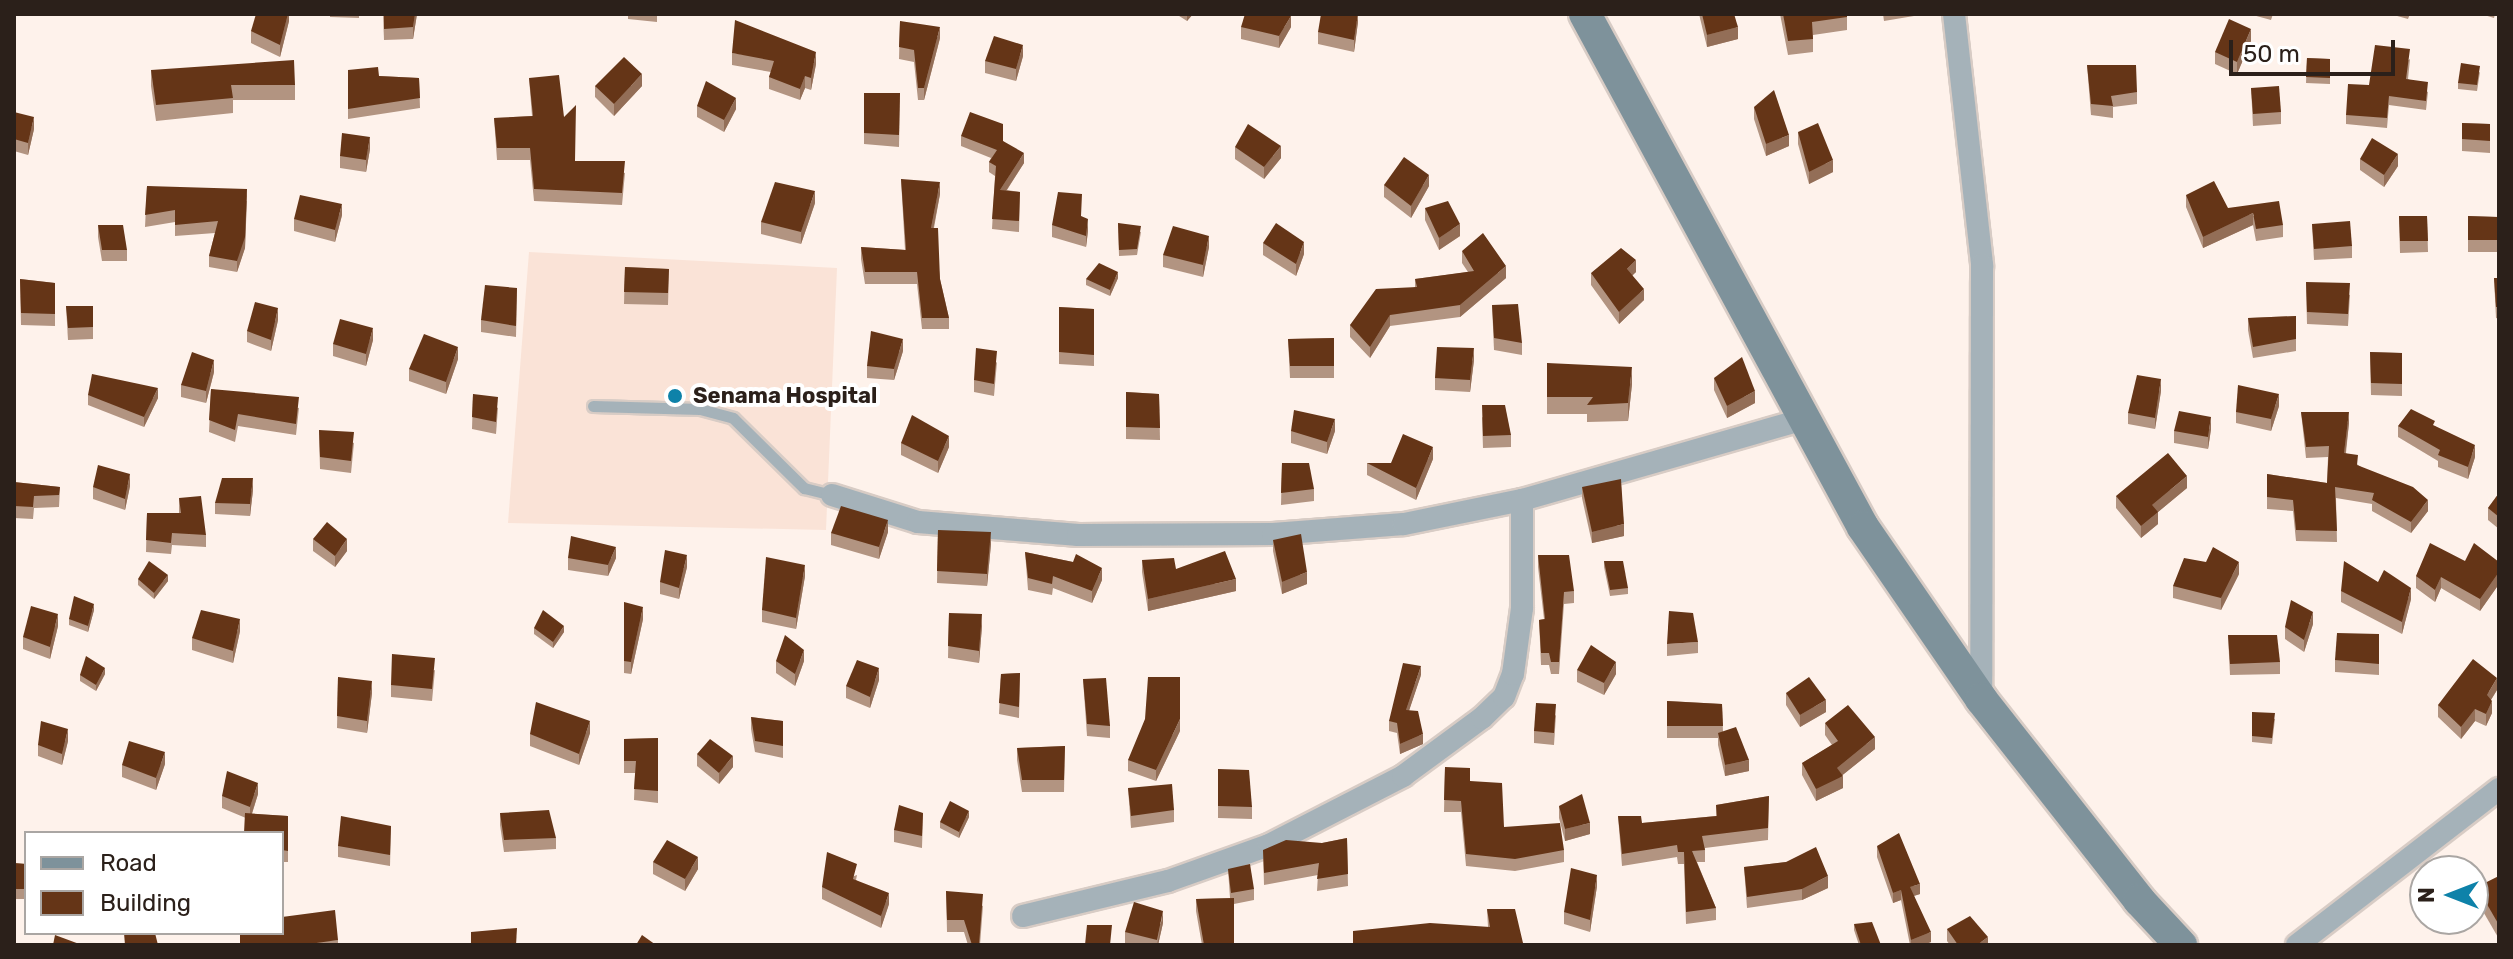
<!DOCTYPE html>
<style>
body{margin:0}
#map{position:relative;width:2513px;height:959px;overflow:hidden;background:#fef2eb;font-family:Rubik,sans-serif}
div>[style]{position:absolute}
.built>*{inset:0;background:#fae3d7}
.roads{filter:drop-shadow(2px 0 #d8ccc5) drop-shadow(-2px 0 #d8ccc5) drop-shadow(0 2px #d8ccc5) drop-shadow(0 -2px #d8ccc5)}
.lane>*{height:11px;margin:-5.5px;padding:0 5.5px;transform-origin:5.5px;border-radius:5.5px;background:#a5b2b9}
.street>*{height:22px;margin:-11px;padding:0 11px;transform-origin:11px;border-radius:11px;background:#a5b2b9}
.secondary>*{height:32px;margin:-16px;padding:0 16px;transform-origin:16px;border-radius:16px;background:#7e929b}
.wall>*{inset:0;background:#b29481}
.shaded-wall>*{inset:0;background:#936e57}
.building>*{inset:0;background:#653517}
.dots>*{width:22px;height:22px;translate:-50% -50%;box-sizing:border-box;border:4px solid #fff;border-radius:50%}
span{translate:-50% -50%;white-space:nowrap;text-align:center;line-height:1.15;-webkit-text-stroke:8px #fff;paint-order:stroke}
.poi-label{font-size:22px;color:#2b201a;font-weight:700}
.left{translate:0 -50%;text-align:left}
.frame{position:absolute;inset:0;border:16px solid #2b201a;pointer-events:none}
.legend{position:absolute;left:24px;top:831px;width:260px;height:104px;box-sizing:border-box;background:#fff;border:2px solid #aaa6a3;margin:0;padding:10px 14px;list-style:none;font-size:24px;color:#2b201a}
.legend li{display:flex;align-items:center;gap:16px;height:40px}
.legend b{width:40px;border:2px solid #aaa6a3}
.north{position:absolute;left:2409px;top:855px;width:80px;height:80px;box-sizing:border-box;background:#fff;border:2px solid #aaa6a3;border-radius:50%;rotate:270deg;font-size:22px;font-weight:700;line-height:32px;text-align:center;color:#2b201a}
.north::after{content:'';display:block;margin:auto;width:28px;height:36px;background:#0e82a9;clip-path:polygon(50% 0,100% 100%,50% 72%,0 100%)}
.scale{position:absolute;left:2229px;top:40px;width:166px;height:36px;box-sizing:border-box;border:4px solid #2b201a;border-top:0;padding-left:10px;font-size:24px;line-height:28px;white-space:nowrap;color:#2b201a;-webkit-text-stroke:6px #fff;paint-order:stroke}
</style>
<div id="map">
<div class="built">
<div style="clip-path:polygon(529px 252px,837px 268px,826px 530px,508px 523px)"></div>
</div>
<div class="roads">
<div class="lane">
<div style="left:593px;top:406px;width:107px;rotate:1.6deg"></div>
<div style="left:700px;top:409px;width:34px;rotate:15deg"></div>
<div style="left:733px;top:418px;width:100px;rotate:44.6deg"></div>
<div style="left:804px;top:488px;width:29px;rotate:14deg"></div>
</div>
<div class="street">
<div style="left:1954px;top:14px;width:253px;rotate:83.6deg"></div>
<div style="left:1982px;top:265px;width:434px;rotate:90.1deg"></div>
<div style="left:832px;top:495px;width:90px;rotate:17.4deg"></div>
<div style="left:918px;top:522px;width:161px;rotate:4.6deg"></div>
<div style="left:1078px;top:535px;width:195px;rotate:-0.3deg"></div>
<div style="left:1273px;top:534px;width:131px;rotate:-4.4deg"></div>
<div style="left:1404px;top:524px;width:120px;rotate:-11.5deg"></div>
<div style="left:1522px;top:500px;width:294px;rotate:-16deg"></div>
<div style="left:1023px;top:916px;width:149px;rotate:-13.6deg"></div>
<div style="left:1168px;top:881px;width:107px;rotate:-19.6deg"></div>
<div style="left:1269px;top:845px;width:151px;rotate:-27.2deg"></div>
<div style="left:1403px;top:776px;width:98px;rotate:-36.3deg"></div>
<div style="left:1482px;top:718px;width:30px;rotate:-44deg"></div>
<div style="left:1504px;top:697px;width:25px;rotate:-69deg"></div>
<div style="left:1513px;top:674px;width:67px;rotate:-82.2deg"></div>
<div style="left:1522px;top:608px;width:108px;rotate:-90deg"></div>
<div style="left:2297px;top:945px;width:255px;rotate:-37.7deg"></div>
</div>
<div class="secondary">
<div style="left:1585px;top:14px;width:583px;rotate:61.55deg"></div>
<div style="left:1863px;top:527px;width:209px;rotate:55.5deg"></div>
<div style="left:1981px;top:699px;width:256px;rotate:51.8deg"></div>
<div style="left:2139px;top:900px;width:62px;rotate:47deg"></div>
</div>
</div>
<div class="wall">
<div style="clip-path:polygon(289px 14px,289px 21px,280px 57px,251px 43px,251px 31px)"></div>
<div style="clip-path:polygon(330px 14px,359px 14px,359px 18px,330px 17px)"></div>
<div style="clip-path:polygon(383px 14px,417px 14px,413px 39px,384px 40px)"></div>
<div style="clip-path:polygon(628px 14px,657px 14px,657px 22px,628px 19px)"></div>
<div style="clip-path:polygon(1176px 14px,1193px 14px,1187px 21px)"></div>
<div style="clip-path:polygon(1699px 14px,1734px 14px,1738px 39px,1707px 47px)"></div>
<div style="clip-path:polygon(1780px 14px,1847px 14px,1847px 30px,1813px 35px,1813px 52px,1788px 55px)"></div>
<div style="clip-path:polygon(1883px 14px,1920px 14px,1920px 15px,1884px 21px)"></div>
<div style="clip-path:polygon(2249px 14px,2273px 14px,2271px 20px)"></div>
<div style="clip-path:polygon(2390px 14px,2410px 14px,2408px 19px)"></div>
<div style="clip-path:polygon(2481px 14px,2495px 14px,2494px 18px)"></div>
<div style="clip-path:polygon(900px 21px,940px 38px,924px 100px,918px 100px,914px 62px,899px 59px)"></div>
<div style="clip-path:polygon(1358px 22px,1354px 52px,1318px 44px,1318px 32px)"></div>
<div style="clip-path:polygon(1241px 27px,1291px 27px,1279px 48px,1241px 39px)"></div>
<div style="clip-path:polygon(2251px 41px,2237px 74px,2215px 64px,2215px 52px)"></div>
<div style="clip-path:polygon(732px 53px,816px 64px,811px 90px,805px 88px,800px 100px,769px 89px,769px 77px,771px 72px,732px 65px)"></div>
<div style="clip-path:polygon(1023px 56px,1016px 81px,985px 73px,985px 61px)"></div>
<div style="clip-path:polygon(2307px 58px,2330px 59px,2330px 84px,2306px 83px)"></div>
<div style="clip-path:polygon(2410px 59px,2408px 79px,2428px 92px,2426px 110px,2389px 105px,2387px 128px,2346px 124px,2346px 115px,2369px 85px)"></div>
<div style="clip-path:polygon(2087px 65px,2137px 92px,2137px 104px,2113px 107px,2113px 118px,2091px 115px)"></div>
<div style="clip-path:polygon(151px 70px,295px 85px,295px 100px,233px 100px,233px 113px,156px 121px,151px 86px)"></div>
<div style="clip-path:polygon(348px 70px,379px 76px,419px 78px,420px 108px,348px 119px)"></div>
<div style="clip-path:polygon(2480px 72px,2477px 91px,2458px 89px,2458px 83px)"></div>
<div style="clip-path:polygon(529px 78px,564px 117px,575px 161px,625px 173px,622px 205px,534px 201px,530px 160px,497px 160px,494px 118px,532px 116px)"></div>
<div style="clip-path:polygon(595px 86px,642px 86px,614px 116px,595px 97px)"></div>
<div style="clip-path:polygon(2251px 88px,2281px 112px,2281px 124px,2253px 126px)"></div>
<div style="clip-path:polygon(864px 93px,900px 93px,899px 147px,864px 144px)"></div>
<div style="clip-path:polygon(697px 106px,736px 109px,724px 132px,697px 117px)"></div>
<div style="clip-path:polygon(1754px 107px,1789px 146px,1766px 156px,1754px 119px)"></div>
<div style="clip-path:polygon(14px 112px,34px 129px,28px 155px,14px 151px)"></div>
<div style="clip-path:polygon(2462px 123px,2490px 124px,2490px 153px,2462px 151px)"></div>
<div style="clip-path:polygon(1798px 132px,1833px 172px,1809px 184px,1798px 144px)"></div>
<div style="clip-path:polygon(961px 136px,1003px 141px,1024px 163px,1007px 190px,1020px 192px,1019px 232px,992px 229px,995px 176px,989px 172px,989px 162px,991px 158px,961px 146px)"></div>
<div style="clip-path:polygon(1235px 147px,1281px 158px,1264px 179px,1235px 159px)"></div>
<div style="clip-path:polygon(370px 149px,366px 172px,340px 168px,340px 156px)"></div>
<div style="clip-path:polygon(2360px 159px,2398px 166px,2384px 187px,2360px 170px)"></div>
<div style="clip-path:polygon(901px 179px,940px 194px,934px 228px,940px 279px,949px 318px,949px 329px,922px 329px,917px 284px,865px 284px,861px 259px,861px 247px,905px 250px)"></div>
<div style="clip-path:polygon(1384px 185px,1429px 186px,1411px 218px,1384px 197px)"></div>
<div style="clip-path:polygon(147px 186px,247px 201px,245px 248px,237px 272px,209px 267px,209px 256px,215px 233px,175px 236px,175px 222px,145px 227px)"></div>
<div style="clip-path:polygon(2186px 195px,2283px 225px,2283px 237px,2256px 241px,2253px 225px,2203px 248px,2186px 207px)"></div>
<div style="clip-path:polygon(815px 203px,801px 244px,761px 234px,761px 222px)"></div>
<div style="clip-path:polygon(1425px 208px,1460px 236px,1439px 250px,1425px 220px)"></div>
<div style="clip-path:polygon(342px 215px,335px 242px,294px 231px,294px 219px)"></div>
<div style="clip-path:polygon(1081px 216px,1088px 231px,1086px 247px,1052px 237px,1052px 225px)"></div>
<div style="clip-path:polygon(2399px 216px,2427px 216px,2428px 252px,2400px 253px)"></div>
<div style="clip-path:polygon(2468px 216px,2498px 217px,2498px 252px,2468px 252px)"></div>
<div style="clip-path:polygon(1118px 223px,1141px 232px,1137px 255px,1119px 256px)"></div>
<div style="clip-path:polygon(2312px 224px,2352px 246px,2352px 258px,2314px 260px)"></div>
<div style="clip-path:polygon(98px 225px,127px 250px,127px 261px,102px 261px,98px 237px)"></div>
<div style="clip-path:polygon(1263px 243px,1304px 254px,1296px 276px,1263px 255px)"></div>
<div style="clip-path:polygon(1209px 247px,1203px 277px,1163px 267px,1163px 255px)"></div>
<div style="clip-path:polygon(1462px 251px,1506px 278px,1460px 317px,1390px 326px,1370px 358px,1350px 337px,1350px 325px,1415px 287px,1415px 279px,1468px 272px,1462px 263px)"></div>
<div style="clip-path:polygon(625px 267px,669px 269px,668px 305px,624px 304px)"></div>
<div style="clip-path:polygon(1636px 272px,1632px 275px,1644px 300px,1619px 324px,1591px 285px,1591px 273px)"></div>
<div style="clip-path:polygon(1118px 278px,1110px 296px,1086px 285px,1086px 279px)"></div>
<div style="clip-path:polygon(2494px 278px,2499px 278px,2499px 319px,2496px 318px)"></div>
<div style="clip-path:polygon(20px 279px,55px 283px,55px 326px,21px 325px)"></div>
<div style="clip-path:polygon(2306px 282px,2350px 295px,2348px 326px,2307px 324px)"></div>
<div style="clip-path:polygon(517px 288px,516px 337px,481px 332px,481px 320px)"></div>
<div style="clip-path:polygon(1492px 305px,1522px 343px,1522px 355px,1494px 350px)"></div>
<div style="clip-path:polygon(66px 306px,93px 306px,93px 339px,68px 340px)"></div>
<div style="clip-path:polygon(1059px 307px,1094px 309px,1094px 366px,1059px 364px)"></div>
<div style="clip-path:polygon(2296px 316px,2296px 351px,2253px 358px,2248px 330px,2248px 318px)"></div>
<div style="clip-path:polygon(278px 320px,271px 351px,247px 342px,247px 331px)"></div>
<div style="clip-path:polygon(1334px 338px,1334px 378px,1290px 378px,1288px 339px)"></div>
<div style="clip-path:polygon(373px 340px,366px 366px,333px 356px,333px 344px)"></div>
<div style="clip-path:polygon(903px 351px,894px 380px,867px 378px,867px 366px)"></div>
<div style="clip-path:polygon(2370px 352px,2402px 353px,2402px 396px,2371px 395px)"></div>
<div style="clip-path:polygon(458px 359px,446px 394px,409px 381px,409px 369px)"></div>
<div style="clip-path:polygon(1474px 360px,1470px 392px,1435px 390px,1435px 378px)"></div>
<div style="clip-path:polygon(997px 362px,994px 396px,974px 392px,974px 380px)"></div>
<div style="clip-path:polygon(1547px 363px,1632px 384px,1628px 421px,1587px 422px,1587px 414px,1547px 414px)"></div>
<div style="clip-path:polygon(214px 372px,206px 403px,181px 397px,181px 385px)"></div>
<div style="clip-path:polygon(1714px 378px,1755px 403px,1727px 418px,1714px 390px)"></div>
<div style="clip-path:polygon(211px 389px,299px 408px,296px 435px,238px 426px,235px 442px,209px 432px)"></div>
<div style="clip-path:polygon(2161px 391px,2155px 429px,2128px 424px,2128px 413px)"></div>
<div style="clip-path:polygon(1126px 392px,1159px 394px,1160px 440px,1126px 439px)"></div>
<div style="clip-path:polygon(473px 394px,498px 408px,496px 434px,472px 429px)"></div>
<div style="clip-path:polygon(88px 395px,158px 398px,144px 427px,88px 405px)"></div>
<div style="clip-path:polygon(2279px 406px,2271px 431px,2236px 423px,2236px 412px)"></div>
<div style="clip-path:polygon(2301px 412px,2349px 423px,2346px 453px,2358px 465px,2428px 511px,2411px 533px,2372px 511px,2372px 504px,2336px 498px,2337px 542px,2296px 541px,2293px 511px,2267px 509px,2267px 474px,2327px 483px,2328px 457px,2306px 458px)"></div>
<div style="clip-path:polygon(1482px 417px,1511px 435px,1511px 447px,1483px 448px)"></div>
<div style="clip-path:polygon(2398px 426px,2435px 426px,2475px 457px,2468px 479px,2438px 467px,2438px 461px,2398px 437px)"></div>
<div style="clip-path:polygon(2211px 429px,2208px 449px,2174px 443px,2174px 431px)"></div>
<div style="clip-path:polygon(319px 430px,354px 443px,351px 473px,320px 469px)"></div>
<div style="clip-path:polygon(1291px 431px,1335px 431px,1327px 454px,1291px 443px)"></div>
<div style="clip-path:polygon(901px 443px,949px 447px,938px 473px,901px 455px)"></div>
<div style="clip-path:polygon(1433px 459px,1416px 500px,1367px 475px,1367px 463px,1391px 463px)"></div>
<div style="clip-path:polygon(1282px 463px,1314px 489px,1314px 501px,1281px 505px)"></div>
<div style="clip-path:polygon(14px 482px,60px 487px,59px 507px,34px 508px,33px 519px,14px 518px)"></div>
<div style="clip-path:polygon(130px 486px,125px 510px,93px 499px,93px 487px)"></div>
<div style="clip-path:polygon(1582px 487px,1624px 536px,1592px 543px,1582px 498px)"></div>
<div style="clip-path:polygon(2187px 488px,2158px 512px,2158px 524px,2141px 538px,2116px 508px,2116px 496px)"></div>
<div style="clip-path:polygon(253px 490px,250px 516px,215px 514px,215px 503px)"></div>
<div style="clip-path:polygon(2499px 493px,2499px 529px,2488px 520px,2488px 508px)"></div>
<div style="clip-path:polygon(179px 498px,206px 535px,206px 547px,172px 545px,171px 554px,146px 552px,147px 513px,179px 513px)"></div>
<div style="clip-path:polygon(938px 530px,991px 544px,987px 586px,937px 583px)"></div>
<div style="clip-path:polygon(888px 532px,879px 559px,831px 545px,831px 533px)"></div>
<div style="clip-path:polygon(313px 539px,347px 551px,335px 567px,313px 551px)"></div>
<div style="clip-path:polygon(1273px 540px,1307px 584px,1282px 594px,1273px 551px)"></div>
<div style="clip-path:polygon(1025px 552px,1073px 562px,1102px 580px,1092px 603px,1053px 588px,1052px 595px,1028px 590px)"></div>
<div style="clip-path:polygon(1538px 555px,1574px 591px,1574px 603px,1564px 604px,1559px 674px,1551px 674px,1549px 665px,1541px 665px,1539px 620px,1544px 619px,1538px 567px)"></div>
<div style="clip-path:polygon(568px 558px,616px 558px,608px 576px,568px 570px)"></div>
<div style="clip-path:polygon(1142px 560px,1236px 591px,1148px 611px,1142px 572px)"></div>
<div style="clip-path:polygon(1604px 561px,1628px 588px,1628px 594px,1610px 596px,1604px 567px)"></div>
<div style="clip-path:polygon(2465px 561px,2499px 562px,2499px 584px,2480px 611px,2441px 588px,2435px 602px,2416px 588px,2416px 576px)"></div>
<div style="clip-path:polygon(687px 567px,679px 599px,660px 594px,660px 582px)"></div>
<div style="clip-path:polygon(2239px 574px,2221px 610px,2173px 598px,2173px 586px)"></div>
<div style="clip-path:polygon(805px 576px,796px 629px,762px 622px,762px 610px)"></div>
<div style="clip-path:polygon(138px 579px,168px 581px,154px 599px,138px 585px)"></div>
<div style="clip-path:polygon(2378px 582px,2411px 599px,2402px 634px,2341px 602px,2341px 591px)"></div>
<div style="clip-path:polygon(624px 602px,643px 619px,631px 674px,624px 673px)"></div>
<div style="clip-path:polygon(94px 610px,88px 632px,69px 625px,69px 619px)"></div>
<div style="clip-path:polygon(949px 613px,982px 626px,979px 663px,948px 658px)"></div>
<div style="clip-path:polygon(2313px 624px,2304px 652px,2285px 639px,2285px 627px)"></div>
<div style="clip-path:polygon(58px 626px,50px 659px,23px 649px,23px 637px)"></div>
<div style="clip-path:polygon(534px 628px,564px 632px,553px 648px,534px 634px)"></div>
<div style="clip-path:polygon(240px 631px,233px 663px,192px 650px,192px 638px)"></div>
<div style="clip-path:polygon(2379px 634px,2379px 675px,2335px 672px,2335px 660px)"></div>
<div style="clip-path:polygon(2228px 635px,2280px 662px,2280px 674px,2230px 675px)"></div>
<div style="clip-path:polygon(1698px 642px,1698px 653px,1667px 656px,1667px 644px)"></div>
<div style="clip-path:polygon(776px 661px,804px 661px,795px 686px,776px 673px)"></div>
<div style="clip-path:polygon(435px 670px,432px 701px,391px 697px,391px 685px)"></div>
<div style="clip-path:polygon(1577px 670px,1616px 674px,1604px 695px,1577px 682px)"></div>
<div style="clip-path:polygon(1020px 673px,1019px 718px,999px 714px,1001px 674px)"></div>
<div style="clip-path:polygon(105px 674px,96px 691px,80px 681px,80px 675px)"></div>
<div style="clip-path:polygon(1421px 675px,1409px 710px,1423px 744px,1400px 754px,1397px 733px,1389px 731px,1389px 721px)"></div>
<div style="clip-path:polygon(338px 677px,372px 693px,367px 733px,337px 728px)"></div>
<div style="clip-path:polygon(1083px 679px,1110px 726px,1110px 738px,1087px 736px)"></div>
<div style="clip-path:polygon(879px 680px,870px 708px,846px 698px,846px 686px)"></div>
<div style="clip-path:polygon(2497px 690px,2491px 700px,2492px 713px,2486px 726px,2475px 721px,2461px 739px,2438px 717px,2438px 705px)"></div>
<div style="clip-path:polygon(1786px 693px,1826px 712px,1800px 727px,1786px 705px)"></div>
<div style="clip-path:polygon(1667px 701px,1722px 704px,1723px 732px,1749px 771px,1725px 776px,1718px 745px,1718px 738px,1667px 738px)"></div>
<div style="clip-path:polygon(2252px 712px,2275px 719px,2272px 744px,2252px 742px)"></div>
<div style="clip-path:polygon(1556px 715px,1554px 745px,1534px 743px,1534px 731px)"></div>
<div style="clip-path:polygon(751px 717px,783px 721px,783px 758px,755px 752px,751px 729px)"></div>
<div style="clip-path:polygon(1825px 723px,1875px 749px,1842px 775px,1843px 788px,1816px 801px,1802px 775px,1802px 763px,1832px 745px,1825px 735px)"></div>
<div style="clip-path:polygon(1180px 731px,1156px 781px,1128px 771px,1128px 760px)"></div>
<div style="clip-path:polygon(590px 733px,579px 765px,530px 746px,530px 734px)"></div>
<div style="clip-path:polygon(658px 738px,658px 803px,634px 800px,635px 773px,624px 773px,624px 739px)"></div>
<div style="clip-path:polygon(68px 741px,62px 765px,38px 756px,38px 745px)"></div>
<div style="clip-path:polygon(1065px 746px,1064px 792px,1022px 792px,1017px 760px,1017px 748px)"></div>
<div style="clip-path:polygon(697px 754px,733px 767px,719px 784px,697px 766px)"></div>
<div style="clip-path:polygon(165px 764px,156px 790px,122px 777px,122px 765px)"></div>
<div style="clip-path:polygon(1445px 767px,1470px 781px,1504px 827px,1564px 850px,1564px 862px,1515px 871px,1466px 866px,1461px 812px,1444px 812px)"></div>
<div style="clip-path:polygon(1218px 769px,1252px 807px,1252px 819px,1218px 818px)"></div>
<div style="clip-path:polygon(1128px 788px,1174px 810px,1174px 822px,1131px 828px)"></div>
<div style="clip-path:polygon(258px 794px,252px 814px,288px 816px,288px 862px,282px 862px,282px 833px,222px 808px,222px 796px)"></div>
<div style="clip-path:polygon(1769px 796px,1768px 840px,1705px 848px,1705px 862px,1697px 862px,1716px 908px,1716px 920px,1686px 924px,1684px 864px,1678px 864px,1677px 857px,1622px 866px,1618px 816px,1642px 823px,1716px 816px,1716px 805px)"></div>
<div style="clip-path:polygon(1559px 806px,1590px 834px,1565px 841px,1559px 818px)"></div>
<div style="clip-path:polygon(500px 813px,556px 838px,556px 849px,504px 852px,500px 825px)"></div>
<div style="clip-path:polygon(923px 813px,922px 848px,894px 842px,894px 830px)"></div>
<div style="clip-path:polygon(969px 817px,959px 838px,940px 828px,940px 822px)"></div>
<div style="clip-path:polygon(391px 826px,390px 866px,338px 857px,338px 846px)"></div>
<div style="clip-path:polygon(1347px 838px,1348px 886px,1317px 891px,1318px 875px,1264px 885px,1263px 850px,1322px 843px)"></div>
<div style="clip-path:polygon(1877px 846px,1920px 894px,1914px 896px,1931px 942px,1923px 945px,1910px 945px,1901px 900px,1893px 903px,1877px 857px)"></div>
<div style="clip-path:polygon(653px 862px,698px 869px,685px 891px,653px 874px)"></div>
<div style="clip-path:polygon(1786px 862px,1828px 888px,1802px 900px,1747px 908px,1744px 867px)"></div>
<div style="clip-path:polygon(14px 863px,26px 864px,26px 899px,14px 899px)"></div>
<div style="clip-path:polygon(1228px 869px,1254px 889px,1254px 900px,1234px 904px,1234px 945px,1202px 945px,1196px 911px,1196px 899px,1230px 898px)"></div>
<div style="clip-path:polygon(857px 875px,856px 880px,889px 904px,881px 928px,822px 899px,822px 887px)"></div>
<div style="clip-path:polygon(2499px 876px,2499px 939px,2477px 901px,2477px 887px)"></div>
<div style="clip-path:polygon(1597px 886px,1590px 932px,1564px 924px,1564px 912px)"></div>
<div style="clip-path:polygon(946px 891px,983px 906px,980px 945px,968px 945px,964px 932px,947px 932px)"></div>
<div style="clip-path:polygon(1487px 909px,1523px 943px,1523px 945px,1353px 945px,1488px 927px)"></div>
<div style="clip-path:polygon(1163px 923px,1158px 945px,1131px 945px,1125px 944px,1125px 932px)"></div>
<div style="clip-path:polygon(1854px 924px,1881px 945px,1859px 945px,1854px 930px)"></div>
<div style="clip-path:polygon(1947px 929px,1988px 945px,1950px 945px,1947px 941px)"></div>
<div style="clip-path:polygon(338px 940px,338px 945px,240px 945px)"></div>
</div>
<div class="shaded-wall">
<div style="clip-path:polygon(288px 14px,289px 14px,289px 21px,280px 57px,280px 45px)"></div>
<div style="clip-path:polygon(415px 14px,417px 14px,413px 39px,413px 27px)"></div>
<div style="clip-path:polygon(1187px 14px,1193px 14px,1187px 21px)"></div>
<div style="clip-path:polygon(1358px 14px,1358px 22px,1354px 52px,1354px 40px)"></div>
<div style="clip-path:polygon(1291px 16px,1291px 27px,1279px 48px,1279px 36px)"></div>
<div style="clip-path:polygon(940px 27px,940px 38px,924px 100px,924px 88px)"></div>
<div style="clip-path:polygon(1738px 27px,1738px 39px,1707px 47px,1707px 35px)"></div>
<div style="clip-path:polygon(2251px 29px,2251px 41px,2237px 74px,2237px 62px)"></div>
<div style="clip-path:polygon(1023px 45px,1023px 56px,1016px 81px,1016px 69px)"></div>
<div style="clip-path:polygon(816px 52px,816px 64px,811px 90px,811px 78px)"></div>
<div style="clip-path:polygon(642px 74px,642px 86px,614px 116px,614px 104px)"></div>
<div style="clip-path:polygon(805px 76px,805px 88px,800px 100px,800px 89px)"></div>
<div style="clip-path:polygon(736px 98px,736px 109px,724px 132px,724px 120px)"></div>
<div style="clip-path:polygon(34px 117px,34px 129px,28px 155px,28px 143px)"></div>
<div style="clip-path:polygon(1789px 135px,1789px 146px,1766px 156px,1766px 144px)"></div>
<div style="clip-path:polygon(370px 137px,370px 149px,366px 172px,366px 160px)"></div>
<div style="clip-path:polygon(1281px 146px,1281px 158px,1264px 179px,1264px 167px)"></div>
<div style="clip-path:polygon(1024px 153px,1024px 163px,1000px 200px,1000px 190px)"></div>
<div style="clip-path:polygon(2398px 154px,2398px 166px,2384px 187px,2384px 175px)"></div>
<div style="clip-path:polygon(1833px 160px,1833px 172px,1809px 184px,1809px 172px)"></div>
<div style="clip-path:polygon(1429px 175px,1429px 186px,1411px 218px,1411px 206px)"></div>
<div style="clip-path:polygon(940px 182px,940px 194px,931px 240px,931px 228px)"></div>
<div style="clip-path:polygon(247px 189px,245px 248px,237px 272px,237px 261px)"></div>
<div style="clip-path:polygon(815px 191px,815px 203px,801px 244px,801px 232px)"></div>
<div style="clip-path:polygon(342px 204px,342px 215px,335px 242px,335px 230px)"></div>
<div style="clip-path:polygon(2253px 213px,2253px 225px,2203px 248px,2203px 237px)"></div>
<div style="clip-path:polygon(1088px 219px,1088px 231px,1086px 247px,1086px 236px)"></div>
<div style="clip-path:polygon(1460px 224px,1460px 236px,1439px 250px,1439px 238px)"></div>
<div style="clip-path:polygon(1209px 236px,1209px 247px,1203px 277px,1203px 265px)"></div>
<div style="clip-path:polygon(1304px 242px,1304px 254px,1296px 276px,1296px 264px)"></div>
<div style="clip-path:polygon(1636px 260px,1636px 272px,1627px 281px,1627px 269px)"></div>
<div style="clip-path:polygon(1506px 266px,1506px 278px,1460px 317px,1460px 305px)"></div>
<div style="clip-path:polygon(1118px 272px,1118px 278px,1110px 296px,1110px 290px)"></div>
<div style="clip-path:polygon(1644px 289px,1644px 300px,1619px 324px,1619px 312px)"></div>
<div style="clip-path:polygon(278px 308px,278px 320px,271px 351px,271px 340px)"></div>
<div style="clip-path:polygon(1390px 315px,1390px 326px,1370px 358px,1370px 347px)"></div>
<div style="clip-path:polygon(373px 328px,373px 340px,366px 366px,366px 354px)"></div>
<div style="clip-path:polygon(903px 339px,903px 351px,894px 380px,894px 369px)"></div>
<div style="clip-path:polygon(458px 347px,458px 359px,446px 394px,446px 382px)"></div>
<div style="clip-path:polygon(1474px 348px,1474px 360px,1470px 392px,1470px 380px)"></div>
<div style="clip-path:polygon(214px 360px,214px 372px,206px 403px,206px 391px)"></div>
<div style="clip-path:polygon(1632px 367px,1632px 384px,1628px 421px,1628px 403px)"></div>
<div style="clip-path:polygon(2161px 379px,2161px 391px,2155px 429px,2155px 418px)"></div>
<div style="clip-path:polygon(158px 388px,158px 398px,144px 427px,144px 417px)"></div>
<div style="clip-path:polygon(1755px 391px,1755px 403px,1727px 418px,1727px 406px)"></div>
<div style="clip-path:polygon(2279px 394px,2279px 406px,2271px 431px,2271px 419px)"></div>
<div style="clip-path:polygon(2349px 412px,2349px 423px,2344px 465px,2344px 453px)"></div>
<div style="clip-path:polygon(2211px 417px,2211px 429px,2208px 449px,2208px 437px)"></div>
<div style="clip-path:polygon(1335px 419px,1335px 431px,1327px 454px,1327px 442px)"></div>
<div style="clip-path:polygon(949px 436px,949px 447px,938px 473px,938px 461px)"></div>
<div style="clip-path:polygon(2475px 445px,2475px 457px,2468px 479px,2468px 467px)"></div>
<div style="clip-path:polygon(1433px 447px,1433px 459px,1416px 500px,1416px 488px)"></div>
<div style="clip-path:polygon(130px 474px,130px 486px,125px 510px,125px 499px)"></div>
<div style="clip-path:polygon(2187px 476px,2187px 488px,2152px 517px,2152px 505px)"></div>
<div style="clip-path:polygon(253px 478px,253px 490px,250px 516px,250px 504px)"></div>
<div style="clip-path:polygon(2428px 500px,2428px 511px,2411px 533px,2411px 522px)"></div>
<div style="clip-path:polygon(2158px 512px,2158px 524px,2141px 538px,2141px 526px)"></div>
<div style="clip-path:polygon(888px 520px,888px 532px,879px 559px,879px 547px)"></div>
<div style="clip-path:polygon(1624px 524px,1624px 536px,1592px 543px,1592px 532px)"></div>
<div style="clip-path:polygon(991px 532px,991px 544px,987px 586px,987px 574px)"></div>
<div style="clip-path:polygon(347px 539px,347px 551px,335px 567px,335px 556px)"></div>
<div style="clip-path:polygon(616px 547px,616px 558px,608px 576px,608px 565px)"></div>
<div style="clip-path:polygon(687px 555px,687px 567px,679px 599px,679px 588px)"></div>
<div style="clip-path:polygon(2239px 562px,2239px 574px,2221px 610px,2221px 598px)"></div>
<div style="clip-path:polygon(805px 565px,805px 576px,796px 629px,796px 618px)"></div>
<div style="clip-path:polygon(1102px 568px,1102px 580px,1092px 603px,1092px 591px)"></div>
<div style="clip-path:polygon(1307px 572px,1307px 584px,1282px 594px,1282px 582px)"></div>
<div style="clip-path:polygon(2499px 572px,2499px 584px,2480px 611px,2480px 599px)"></div>
<div style="clip-path:polygon(168px 575px,168px 581px,154px 599px,154px 593px)"></div>
<div style="clip-path:polygon(2441px 577px,2441px 588px,2435px 602px,2435px 590px)"></div>
<div style="clip-path:polygon(1236px 579px,1236px 591px,1148px 611px,1148px 599px)"></div>
<div style="clip-path:polygon(2411px 588px,2411px 599px,2402px 634px,2402px 622px)"></div>
<div style="clip-path:polygon(94px 604px,94px 610px,88px 632px,88px 626px)"></div>
<div style="clip-path:polygon(643px 607px,643px 619px,631px 674px,631px 662px)"></div>
<div style="clip-path:polygon(2313px 612px,2313px 624px,2304px 652px,2304px 640px)"></div>
<div style="clip-path:polygon(58px 614px,58px 626px,50px 659px,50px 647px)"></div>
<div style="clip-path:polygon(982px 614px,982px 626px,979px 663px,979px 651px)"></div>
<div style="clip-path:polygon(240px 619px,240px 631px,233px 663px,233px 651px)"></div>
<div style="clip-path:polygon(564px 626px,564px 632px,553px 648px,553px 642px)"></div>
<div style="clip-path:polygon(804px 650px,804px 661px,795px 686px,795px 674px)"></div>
<div style="clip-path:polygon(1616px 662px,1616px 674px,1604px 695px,1604px 683px)"></div>
<div style="clip-path:polygon(1421px 666px,1421px 675px,1406px 720px,1406px 710px)"></div>
<div style="clip-path:polygon(105px 668px,105px 674px,96px 691px,96px 685px)"></div>
<div style="clip-path:polygon(879px 668px,879px 680px,870px 708px,870px 697px)"></div>
<div style="clip-path:polygon(2497px 678px,2497px 690px,2487px 706px,2487px 695px)"></div>
<div style="clip-path:polygon(372px 681px,372px 693px,367px 733px,367px 721px)"></div>
<div style="clip-path:polygon(1826px 700px,1826px 712px,1800px 727px,1800px 715px)"></div>
<div style="clip-path:polygon(2492px 701px,2492px 713px,2486px 726px,2486px 714px)"></div>
<div style="clip-path:polygon(2475px 709px,2475px 721px,2461px 739px,2461px 727px)"></div>
<div style="clip-path:polygon(1180px 719px,1180px 731px,1156px 781px,1156px 770px)"></div>
<div style="clip-path:polygon(590px 721px,590px 733px,579px 765px,579px 754px)"></div>
<div style="clip-path:polygon(68px 729px,68px 741px,62px 765px,62px 754px)"></div>
<div style="clip-path:polygon(1423px 734px,1423px 744px,1400px 754px,1400px 744px)"></div>
<div style="clip-path:polygon(1875px 737px,1875px 749px,1839px 778px,1843px 776px,1843px 788px,1816px 801px,1816px 789px,1837px 768px)"></div>
<div style="clip-path:polygon(165px 752px,165px 764px,156px 790px,156px 778px)"></div>
<div style="clip-path:polygon(733px 756px,733px 767px,719px 784px,719px 773px)"></div>
<div style="clip-path:polygon(1749px 760px,1749px 771px,1725px 776px,1725px 765px)"></div>
<div style="clip-path:polygon(258px 783px,258px 794px,250px 819px,250px 807px)"></div>
<div style="clip-path:polygon(969px 811px,969px 817px,959px 838px,959px 832px)"></div>
<div style="clip-path:polygon(1590px 823px,1590px 834px,1565px 841px,1565px 829px)"></div>
<div style="clip-path:polygon(698px 857px,698px 869px,685px 891px,685px 879px)"></div>
<div style="clip-path:polygon(1597px 875px,1597px 886px,1590px 932px,1590px 920px)"></div>
<div style="clip-path:polygon(1828px 876px,1828px 888px,1802px 900px,1802px 889px)"></div>
<div style="clip-path:polygon(1920px 884px,1920px 894px,1910px 897px,1910px 887px)"></div>
<div style="clip-path:polygon(1901px 890px,1901px 900px,1893px 903px,1893px 893px)"></div>
<div style="clip-path:polygon(889px 893px,889px 904px,881px 928px,881px 916px)"></div>
<div style="clip-path:polygon(1163px 911px,1163px 923px,1158px 945px,1157px 945px)"></div>
<div style="clip-path:polygon(1931px 932px,1931px 942px,1923px 945px,1911px 945px,1911px 940px)"></div>
<div style="clip-path:polygon(1988px 937px,1988px 945px,1977px 945px)"></div>
</div>
<div class="building">
<div style="clip-path:polygon(256px 14px,288px 14px,280px 45px,251px 31px)"></div>
<div style="clip-path:polygon(384px 14px,415px 14px,413px 27px,384px 29px)"></div>
<div style="clip-path:polygon(1245px 14px,1284px 14px,1291px 16px,1279px 36px,1241px 27px)"></div>
<div style="clip-path:polygon(1321px 14px,1358px 14px,1354px 40px,1318px 32px)"></div>
<div style="clip-path:polygon(1702px 14px,1734px 14px,1738px 27px,1707px 35px)"></div>
<div style="clip-path:polygon(1783px 14px,1847px 14px,1847px 17px,1812px 22px,1813px 39px,1788px 41px)"></div>
<div style="clip-path:polygon(2229px 19px,2251px 29px,2237px 62px,2215px 52px)"></div>
<div style="clip-path:polygon(735px 20px,816px 52px,811px 78px,805px 76px,800px 89px,769px 77px,774px 61px,732px 53px)"></div>
<div style="clip-path:polygon(900px 21px,940px 27px,924px 88px,918px 88px,914px 50px,899px 47px)"></div>
<div style="clip-path:polygon(994px 36px,1023px 45px,1016px 69px,985px 61px)"></div>
<div style="clip-path:polygon(2375px 45px,2410px 49px,2406px 79px,2428px 82px,2426px 101px,2389px 96px,2387px 118px,2346px 115px,2348px 84px,2369px 85px)"></div>
<div style="clip-path:polygon(624px 57px,642px 74px,614px 104px,595px 86px)"></div>
<div style="clip-path:polygon(2307px 58px,2330px 59px,2330px 78px,2306px 77px)"></div>
<div style="clip-path:polygon(294px 60px,295px 85px,231px 85px,233px 98px,156px 105px,151px 70px)"></div>
<div style="clip-path:polygon(2461px 63px,2480px 66px,2477px 85px,2458px 83px)"></div>
<div style="clip-path:polygon(2087px 65px,2136px 65px,2137px 92px,2111px 96px,2113px 106px,2091px 104px)"></div>
<div style="clip-path:polygon(378px 67px,379px 76px,419px 78px,420px 98px,348px 109px,348px 70px)"></div>
<div style="clip-path:polygon(559px 75px,564px 117px,576px 105px,575px 161px,625px 161px,622px 193px,534px 189px,530px 148px,497px 148px,494px 118px,533px 116px,529px 78px)"></div>
<div style="clip-path:polygon(706px 81px,736px 98px,724px 120px,697px 106px)"></div>
<div style="clip-path:polygon(2279px 86px,2281px 112px,2253px 114px,2251px 88px)"></div>
<div style="clip-path:polygon(1774px 90px,1789px 135px,1766px 144px,1754px 107px)"></div>
<div style="clip-path:polygon(864px 93px,900px 93px,899px 135px,864px 133px)"></div>
<div style="clip-path:polygon(14px 112px,34px 117px,28px 143px,14px 139px)"></div>
<div style="clip-path:polygon(970px 112px,1003px 124px,1003px 141px,1024px 153px,1000px 190px,1020px 192px,1019px 221px,992px 219px,996px 166px,989px 162px,997px 150px,961px 136px)"></div>
<div style="clip-path:polygon(1818px 123px,1833px 160px,1809px 172px,1798px 132px)"></div>
<div style="clip-path:polygon(2462px 123px,2490px 124px,2490px 141px,2462px 139px)"></div>
<div style="clip-path:polygon(1248px 124px,1281px 146px,1264px 167px,1235px 147px)"></div>
<div style="clip-path:polygon(342px 133px,370px 137px,366px 160px,340px 156px)"></div>
<div style="clip-path:polygon(2372px 138px,2398px 154px,2384px 175px,2360px 159px)"></div>
<div style="clip-path:polygon(1404px 157px,1429px 175px,1411px 206px,1384px 185px)"></div>
<div style="clip-path:polygon(901px 179px,940px 182px,931px 228px,938px 228px,940px 279px,949px 318px,922px 318px,917px 272px,865px 272px,861px 247px,906px 250px)"></div>
<div style="clip-path:polygon(2214px 181px,2228px 208px,2279px 201px,2283px 225px,2256px 229px,2253px 213px,2203px 237px,2186px 195px)"></div>
<div style="clip-path:polygon(775px 182px,815px 191px,801px 232px,761px 222px)"></div>
<div style="clip-path:polygon(147px 186px,247px 189px,245px 237px,237px 261px,209px 256px,218px 221px,175px 225px,175px 210px,145px 215px)"></div>
<div style="clip-path:polygon(1058px 192px,1082px 194px,1081px 216px,1088px 219px,1086px 236px,1052px 225px)"></div>
<div style="clip-path:polygon(300px 195px,342px 204px,335px 230px,294px 219px)"></div>
<div style="clip-path:polygon(1448px 201px,1460px 224px,1439px 238px,1425px 208px)"></div>
<div style="clip-path:polygon(2399px 216px,2427px 216px,2428px 241px,2400px 241px)"></div>
<div style="clip-path:polygon(2468px 216px,2498px 217px,2498px 240px,2468px 240px)"></div>
<div style="clip-path:polygon(2350px 221px,2352px 246px,2314px 249px,2312px 224px)"></div>
<div style="clip-path:polygon(1118px 223px,1141px 226px,1137px 249px,1119px 250px)"></div>
<div style="clip-path:polygon(1276px 223px,1304px 242px,1296px 264px,1263px 243px)"></div>
<div style="clip-path:polygon(98px 225px,123px 225px,127px 250px,102px 250px)"></div>
<div style="clip-path:polygon(1173px 226px,1209px 236px,1203px 265px,1163px 255px)"></div>
<div style="clip-path:polygon(1483px 233px,1506px 266px,1460px 305px,1390px 315px,1370px 347px,1350px 325px,1376px 289px,1417px 287px,1415px 279px,1474px 271px,1462px 251px)"></div>
<div style="clip-path:polygon(1621px 248px,1636px 260px,1627px 269px,1644px 289px,1619px 312px,1591px 273px)"></div>
<div style="clip-path:polygon(1099px 263px,1118px 272px,1110px 290px,1086px 279px)"></div>
<div style="clip-path:polygon(625px 267px,669px 269px,668px 293px,624px 292px)"></div>
<div style="clip-path:polygon(2494px 278px,2499px 278px,2499px 307px,2496px 307px)"></div>
<div style="clip-path:polygon(20px 279px,55px 283px,55px 314px,21px 313px)"></div>
<div style="clip-path:polygon(2306px 282px,2350px 283px,2348px 314px,2307px 312px)"></div>
<div style="clip-path:polygon(485px 285px,517px 288px,516px 326px,481px 320px)"></div>
<div style="clip-path:polygon(255px 302px,278px 308px,271px 340px,247px 331px)"></div>
<div style="clip-path:polygon(1518px 304px,1522px 343px,1494px 338px,1492px 305px)"></div>
<div style="clip-path:polygon(66px 306px,93px 306px,93px 327px,68px 328px)"></div>
<div style="clip-path:polygon(1059px 307px,1094px 309px,1094px 355px,1059px 352px)"></div>
<div style="clip-path:polygon(2296px 316px,2296px 339px,2253px 347px,2248px 318px)"></div>
<div style="clip-path:polygon(340px 319px,373px 328px,366px 354px,333px 344px)"></div>
<div style="clip-path:polygon(871px 331px,903px 339px,894px 369px,867px 366px)"></div>
<div style="clip-path:polygon(424px 334px,458px 347px,446px 382px,409px 369px)"></div>
<div style="clip-path:polygon(1334px 338px,1334px 366px,1290px 366px,1288px 339px)"></div>
<div style="clip-path:polygon(1437px 347px,1474px 348px,1470px 380px,1435px 378px)"></div>
<div style="clip-path:polygon(976px 348px,997px 351px,994px 384px,974px 380px)"></div>
<div style="clip-path:polygon(192px 352px,214px 360px,206px 391px,181px 385px)"></div>
<div style="clip-path:polygon(2370px 352px,2402px 353px,2402px 384px,2371px 383px)"></div>
<div style="clip-path:polygon(1742px 357px,1755px 391px,1727px 406px,1714px 378px)"></div>
<div style="clip-path:polygon(1547px 363px,1632px 367px,1628px 403px,1587px 405px,1593px 397px,1547px 397px)"></div>
<div style="clip-path:polygon(92px 374px,158px 388px,144px 417px,88px 395px)"></div>
<div style="clip-path:polygon(2137px 375px,2161px 379px,2155px 418px,2128px 413px)"></div>
<div style="clip-path:polygon(2238px 385px,2279px 394px,2271px 419px,2236px 412px)"></div>
<div style="clip-path:polygon(211px 389px,299px 397px,296px 424px,238px 414px,235px 430px,209px 420px)"></div>
<div style="clip-path:polygon(1126px 392px,1159px 394px,1160px 428px,1126px 427px)"></div>
<div style="clip-path:polygon(473px 394px,498px 397px,496px 422px,472px 417px)"></div>
<div style="clip-path:polygon(1482px 405px,1505px 405px,1511px 435px,1483px 436px)"></div>
<div style="clip-path:polygon(2411px 409px,2435px 421px,2433px 425px,2475px 445px,2468px 467px,2438px 455px,2440px 450px,2398px 426px)"></div>
<div style="clip-path:polygon(1294px 410px,1335px 419px,1327px 442px,1291px 431px)"></div>
<div style="clip-path:polygon(2179px 411px,2211px 417px,2208px 437px,2174px 431px)"></div>
<div style="clip-path:polygon(2301px 412px,2349px 412px,2344px 453px,2358px 455px,2357px 465px,2413px 487px,2428px 500px,2411px 522px,2372px 500px,2374px 493px,2335px 487px,2337px 531px,2296px 530px,2293px 500px,2267px 497px,2267px 474px,2327px 483px,2329px 446px,2306px 447px)"></div>
<div style="clip-path:polygon(912px 415px,949px 436px,938px 461px,901px 443px)"></div>
<div style="clip-path:polygon(319px 430px,354px 432px,351px 461px,320px 457px)"></div>
<div style="clip-path:polygon(1403px 434px,1433px 447px,1416px 488px,1367px 463px,1391px 463px)"></div>
<div style="clip-path:polygon(2168px 453px,2187px 476px,2152px 505px,2158px 512px,2141px 526px,2116px 496px)"></div>
<div style="clip-path:polygon(1282px 463px,1309px 463px,1314px 489px,1281px 493px)"></div>
<div style="clip-path:polygon(98px 465px,130px 474px,125px 499px,93px 487px)"></div>
<div style="clip-path:polygon(222px 478px,253px 478px,250px 504px,215px 503px)"></div>
<div style="clip-path:polygon(1621px 479px,1624px 524px,1592px 532px,1582px 487px)"></div>
<div style="clip-path:polygon(14px 482px,60px 487px,59px 495px,34px 496px,33px 507px,14px 506px)"></div>
<div style="clip-path:polygon(2499px 493px,2499px 517px,2488px 508px)"></div>
<div style="clip-path:polygon(201px 496px,206px 535px,172px 533px,171px 543px,146px 540px,147px 513px,181px 513px,179px 498px)"></div>
<div style="clip-path:polygon(841px 506px,888px 520px,879px 547px,831px 533px)"></div>
<div style="clip-path:polygon(327px 522px,347px 539px,335px 556px,313px 539px)"></div>
<div style="clip-path:polygon(938px 530px,991px 532px,987px 574px,937px 571px)"></div>
<div style="clip-path:polygon(1301px 534px,1307px 572px,1282px 582px,1273px 540px)"></div>
<div style="clip-path:polygon(571px 536px,616px 547px,608px 565px,568px 558px)"></div>
<div style="clip-path:polygon(2430px 543px,2465px 561px,2474px 543px,2499px 562px,2499px 572px,2480px 599px,2441px 577px,2435px 590px,2416px 576px)"></div>
<div style="clip-path:polygon(2213px 547px,2239px 562px,2221px 598px,2173px 586px,2184px 558px,2206px 562px)"></div>
<div style="clip-path:polygon(665px 550px,687px 555px,679px 588px,660px 582px)"></div>
<div style="clip-path:polygon(1225px 551px,1236px 579px,1148px 599px,1142px 560px,1174px 558px,1176px 569px)"></div>
<div style="clip-path:polygon(1025px 552px,1073px 562px,1076px 554px,1102px 568px,1092px 591px,1053px 576px,1052px 584px,1028px 578px)"></div>
<div style="clip-path:polygon(1538px 555px,1569px 555px,1574px 591px,1564px 592px,1559px 662px,1551px 662px,1549px 653px,1541px 653px,1539px 620px,1545px 619px)"></div>
<div style="clip-path:polygon(766px 557px,805px 565px,796px 618px,762px 610px)"></div>
<div style="clip-path:polygon(149px 561px,168px 575px,154px 593px,138px 579px)"></div>
<div style="clip-path:polygon(1604px 561px,1623px 561px,1628px 588px,1610px 590px)"></div>
<div style="clip-path:polygon(2344px 561px,2378px 582px,2384px 570px,2411px 588px,2402px 622px,2341px 591px)"></div>
<div style="clip-path:polygon(74px 596px,94px 604px,88px 626px,69px 619px)"></div>
<div style="clip-path:polygon(2291px 600px,2313px 612px,2304px 640px,2285px 627px)"></div>
<div style="clip-path:polygon(624px 602px,643px 607px,631px 662px,624px 661px)"></div>
<div style="clip-path:polygon(31px 606px,58px 614px,50px 647px,23px 637px)"></div>
<div style="clip-path:polygon(201px 610px,240px 619px,233px 651px,192px 638px)"></div>
<div style="clip-path:polygon(543px 610px,564px 626px,553px 642px,534px 628px)"></div>
<div style="clip-path:polygon(1669px 611px,1693px 613px,1698px 642px,1667px 644px)"></div>
<div style="clip-path:polygon(949px 613px,982px 614px,979px 651px,948px 646px)"></div>
<div style="clip-path:polygon(2337px 633px,2379px 634px,2379px 664px,2335px 660px)"></div>
<div style="clip-path:polygon(785px 635px,804px 650px,795px 674px,776px 661px)"></div>
<div style="clip-path:polygon(2228px 635px,2277px 635px,2280px 662px,2230px 664px)"></div>
<div style="clip-path:polygon(1591px 645px,1616px 662px,1604px 683px,1577px 670px)"></div>
<div style="clip-path:polygon(392px 654px,435px 658px,432px 689px,391px 685px)"></div>
<div style="clip-path:polygon(86px 656px,105px 668px,96px 685px,80px 675px)"></div>
<div style="clip-path:polygon(2473px 659px,2497px 678px,2487px 695px,2492px 701px,2486px 714px,2475px 709px,2461px 727px,2438px 705px)"></div>
<div style="clip-path:polygon(857px 660px,879px 668px,870px 697px,846px 686px)"></div>
<div style="clip-path:polygon(1403px 663px,1421px 666px,1406px 710px,1418px 711px,1423px 734px,1400px 744px,1397px 723px,1389px 721px)"></div>
<div style="clip-path:polygon(1020px 673px,1019px 707px,999px 703px,1001px 674px)"></div>
<div style="clip-path:polygon(338px 677px,372px 681px,367px 721px,337px 716px)"></div>
<div style="clip-path:polygon(1148px 677px,1180px 677px,1180px 719px,1156px 770px,1128px 760px,1145px 719px)"></div>
<div style="clip-path:polygon(1809px 677px,1826px 700px,1800px 715px,1786px 693px)"></div>
<div style="clip-path:polygon(1106px 678px,1110px 726px,1087px 724px,1083px 679px)"></div>
<div style="clip-path:polygon(1667px 701px,1722px 704px,1723px 726px,1667px 726px)"></div>
<div style="clip-path:polygon(536px 702px,590px 721px,579px 754px,530px 734px)"></div>
<div style="clip-path:polygon(1536px 703px,1556px 704px,1554px 733px,1534px 731px)"></div>
<div style="clip-path:polygon(1848px 705px,1875px 737px,1837px 768px,1843px 776px,1816px 789px,1802px 763px,1838px 741px,1825px 723px)"></div>
<div style="clip-path:polygon(2252px 712px,2275px 713px,2272px 738px,2252px 736px)"></div>
<div style="clip-path:polygon(751px 717px,783px 721px,783px 746px,755px 741px)"></div>
<div style="clip-path:polygon(41px 721px,68px 729px,62px 754px,38px 745px)"></div>
<div style="clip-path:polygon(1736px 727px,1749px 760px,1725px 765px,1718px 733px)"></div>
<div style="clip-path:polygon(658px 738px,658px 791px,634px 789px,636px 761px,624px 761px,624px 739px)"></div>
<div style="clip-path:polygon(710px 739px,733px 756px,719px 773px,697px 754px)"></div>
<div style="clip-path:polygon(129px 741px,165px 752px,156px 778px,122px 765px)"></div>
<div style="clip-path:polygon(1065px 746px,1064px 780px,1022px 780px,1017px 748px)"></div>
<div style="clip-path:polygon(1445px 767px,1470px 768px,1470px 781px,1502px 783px,1504px 827px,1560px 823px,1564px 850px,1515px 859px,1466px 854px,1461px 801px,1444px 800px)"></div>
<div style="clip-path:polygon(1218px 769px,1249px 770px,1252px 807px,1218px 806px)"></div>
<div style="clip-path:polygon(227px 771px,258px 783px,250px 807px,222px 796px)"></div>
<div style="clip-path:polygon(1172px 784px,1174px 810px,1131px 816px,1128px 788px)"></div>
<div style="clip-path:polygon(1582px 794px,1590px 823px,1565px 829px,1559px 806px)"></div>
<div style="clip-path:polygon(1769px 796px,1768px 828px,1702px 836px,1705px 850px,1692px 851px,1716px 908px,1686px 912px,1684px 852px,1678px 852px,1677px 845px,1622px 854px,1618px 816px,1641px 816px,1642px 823px,1717px 816px,1716px 805px)"></div>
<div style="clip-path:polygon(950px 801px,969px 811px,959px 832px,940px 822px)"></div>
<div style="clip-path:polygon(899px 805px,923px 813px,922px 836px,894px 830px)"></div>
<div style="clip-path:polygon(549px 810px,556px 838px,504px 840px,500px 813px)"></div>
<div style="clip-path:polygon(245px 813px,288px 816px,288px 851px,282px 850px,282px 833px,244px 833px)"></div>
<div style="clip-path:polygon(341px 816px,391px 826px,390px 855px,338px 846px)"></div>
<div style="clip-path:polygon(1899px 833px,1920px 884px,1910px 887px,1931px 932px,1911px 940px,1901px 890px,1893px 893px,1877px 846px)"></div>
<div style="clip-path:polygon(1347px 838px,1348px 874px,1317px 879px,1319px 863px,1264px 873px,1263px 850px,1286px 840px,1322px 843px)"></div>
<div style="clip-path:polygon(667px 840px,698px 857px,685px 879px,653px 862px)"></div>
<div style="clip-path:polygon(1816px 847px,1828px 876px,1802px 889px,1747px 897px,1744px 867px,1786px 862px)"></div>
<div style="clip-path:polygon(827px 852px,857px 864px,853px 879px,889px 893px,881px 916px,822px 887px)"></div>
<div style="clip-path:polygon(14px 863px,26px 864px,26px 889px,14px 889px)"></div>
<div style="clip-path:polygon(1250px 864px,1254px 889px,1231px 893px,1228px 869px)"></div>
<div style="clip-path:polygon(1571px 868px,1597px 875px,1590px 920px,1564px 912px)"></div>
<div style="clip-path:polygon(2499px 876px,2499px 925px,2477px 887px)"></div>
<div style="clip-path:polygon(946px 891px,983px 894px,979px 945px,972px 945px,964px 920px,947px 920px)"></div>
<div style="clip-path:polygon(1234px 898px,1234px 945px,1204px 945px,1196px 899px)"></div>
<div style="clip-path:polygon(1134px 902px,1163px 911px,1157px 940px,1125px 932px)"></div>
<div style="clip-path:polygon(1487px 909px,1515px 909px,1523px 943px,1499px 945px,1353px 945px,1353px 931px,1430px 923px,1490px 927px)"></div>
<div style="clip-path:polygon(335px 910px,338px 940px,302px 945px,240px 945px,240px 933px,282px 933px,282px 917px)"></div>
<div style="clip-path:polygon(1970px 916px,1988px 937px,1977px 945px,1958px 945px,1947px 929px)"></div>
<div style="clip-path:polygon(1872px 922px,1881px 945px,1861px 945px,1854px 924px)"></div>
<div style="clip-path:polygon(1087px 925px,1112px 925px,1110px 945px,1085px 945px)"></div>
<div style="clip-path:polygon(517px 928px,516px 945px,471px 945px,471px 932px)"></div>
<div style="clip-path:polygon(124px 933px,155px 933px,158px 945px,125px 945px)"></div>
<div style="clip-path:polygon(55px 935px,82px 945px,53px 945px)"></div>
<div style="clip-path:polygon(642px 935px,656px 945px,636px 945px)"></div>
</div>
<div class="dots">
<div style="left:675px;top:396px;background:#0e82a9"></div>
</div>
<div class="poi-label">
<span class="left" style="left:693px;top:396px">Senama Hospital</span>
</div>
<div class="frame"></div>
<ul class="legend">
<li><b style="height:10px;background:#7e929b"></b>Road</li>
<li><b style="height:22px;background:#653517"></b>Building</li>
</ul>
<div class="north">N</div>
<div class="scale">50 m</div>
</div>
